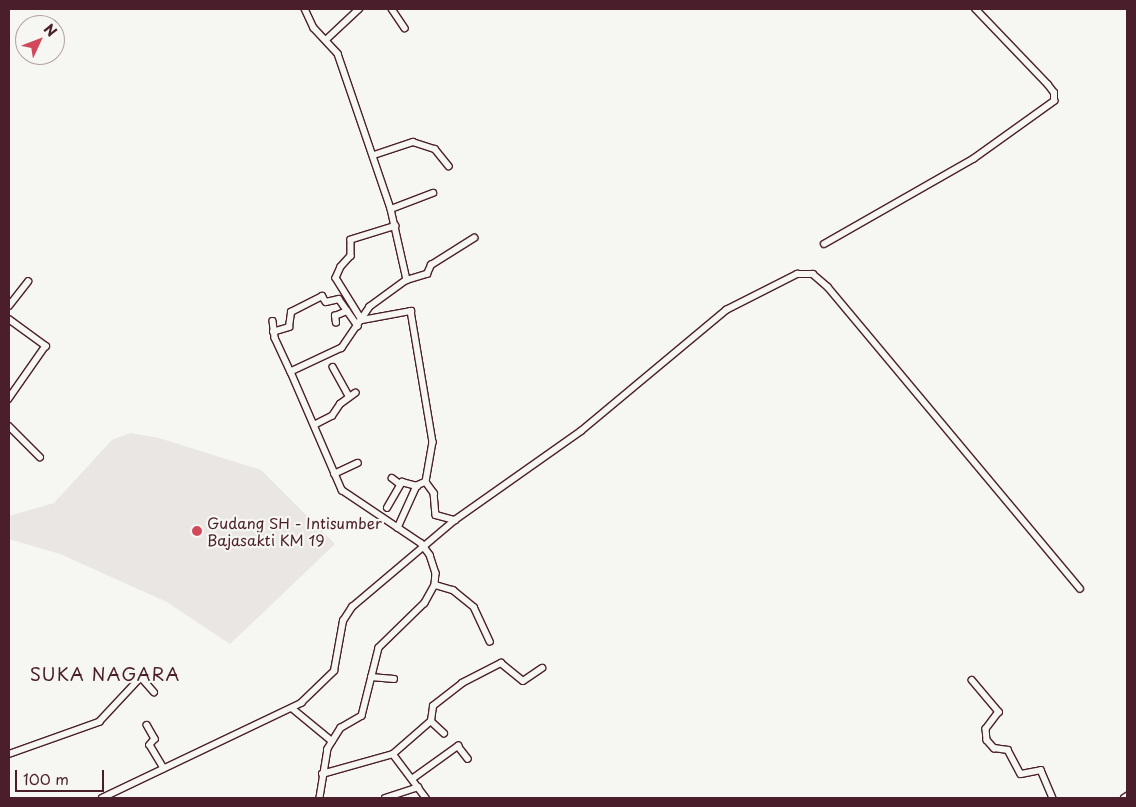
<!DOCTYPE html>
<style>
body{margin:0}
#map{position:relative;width:1136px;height:807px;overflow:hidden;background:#f6f6f2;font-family:"Playpen Sans",sans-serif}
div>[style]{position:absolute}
.built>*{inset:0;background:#e9e6e3}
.roads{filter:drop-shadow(1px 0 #4a1f2b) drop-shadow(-1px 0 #4a1f2b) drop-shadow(0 1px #4a1f2b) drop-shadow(0 -1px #4a1f2b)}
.minor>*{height:5.5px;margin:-2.75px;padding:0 2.75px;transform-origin:2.75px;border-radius:2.75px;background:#f6f6f2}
.dots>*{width:14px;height:14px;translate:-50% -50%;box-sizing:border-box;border:2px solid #f6f6f2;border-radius:50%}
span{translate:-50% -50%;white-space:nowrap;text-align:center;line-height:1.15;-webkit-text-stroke:4.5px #f6f6f2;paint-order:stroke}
.poi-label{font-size:15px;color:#4a1f2b}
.left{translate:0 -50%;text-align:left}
.quarter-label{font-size:18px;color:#4a1f2b;letter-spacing:1px}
.frame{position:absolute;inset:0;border:10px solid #4a1f2b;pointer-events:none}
.north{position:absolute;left:15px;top:15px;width:50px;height:50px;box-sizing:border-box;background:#f6f6f2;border:1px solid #b1a0a2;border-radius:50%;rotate:47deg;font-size:14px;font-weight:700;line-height:20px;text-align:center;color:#4a1f2b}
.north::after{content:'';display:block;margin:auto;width:18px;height:22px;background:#d1495b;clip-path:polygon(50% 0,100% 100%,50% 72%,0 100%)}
.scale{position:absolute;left:15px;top:770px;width:89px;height:22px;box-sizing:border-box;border:2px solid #4a1f2b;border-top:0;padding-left:6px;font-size:15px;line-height:18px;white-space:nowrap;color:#4a1f2b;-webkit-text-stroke:4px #f6f6f2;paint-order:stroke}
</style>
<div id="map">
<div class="built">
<div style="clip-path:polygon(130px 433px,159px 438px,261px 470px,335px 544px,230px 644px,167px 602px,60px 554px,9px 539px,9px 516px,54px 503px,112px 440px)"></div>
</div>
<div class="roads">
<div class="minor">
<div style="left:305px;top:9px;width:21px;rotate:65deg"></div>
<div style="left:314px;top:28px;width:35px;rotate:47deg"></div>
<div style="left:338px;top:54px;width:164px;rotate:71.1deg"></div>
<div style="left:391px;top:209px;width:73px;rotate:77.3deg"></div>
<div style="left:407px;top:280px;width:46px;rotate:143.9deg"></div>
<div style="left:370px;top:307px;width:50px;rotate:124.3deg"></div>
<div style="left:342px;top:348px;width:56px;rotate:154.8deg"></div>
<div style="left:291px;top:372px;width:129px;rotate:66.6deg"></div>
<div style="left:342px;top:490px;width:95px;rotate:33.9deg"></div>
<div style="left:421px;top:543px;width:15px;rotate:53deg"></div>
<div style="left:430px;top:555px;width:19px;rotate:72deg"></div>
<div style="left:436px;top:573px;width:12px;rotate:95deg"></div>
<div style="left:435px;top:585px;width:21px;rotate:119deg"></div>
<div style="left:425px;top:603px;width:64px;rotate:135.6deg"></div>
<div style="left:379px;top:648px;width:70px;rotate:104deg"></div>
<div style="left:362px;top:716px;width:24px;rotate:150deg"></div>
<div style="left:341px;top:728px;width:25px;rotate:122deg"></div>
<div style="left:328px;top:749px;width:50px;rotate:99.3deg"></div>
<div style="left:392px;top:9px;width:23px;rotate:56deg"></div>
<div style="left:327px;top:39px;width:44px;rotate:-43.2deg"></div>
<div style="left:374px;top:155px;width:41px;rotate:-18.4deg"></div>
<div style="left:413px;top:142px;width:23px;rotate:18deg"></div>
<div style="left:435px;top:149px;width:22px;rotate:51deg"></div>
<div style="left:391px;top:209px;width:45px;rotate:-20.9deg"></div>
<div style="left:396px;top:226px;width:47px;rotate:162.7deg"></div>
<div style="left:351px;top:240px;width:16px;rotate:90deg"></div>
<div style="left:351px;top:256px;width:15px;rotate:132deg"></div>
<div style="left:341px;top:267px;width:12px;rotate:114deg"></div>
<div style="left:336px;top:278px;width:49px;rotate:58.2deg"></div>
<div style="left:362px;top:320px;width:50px;rotate:-10.4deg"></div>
<div style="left:411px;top:311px;width:133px;rotate:80.5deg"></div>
<div style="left:433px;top:442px;width:41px;rotate:99.9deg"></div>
<div style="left:426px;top:482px;width:10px;rotate:156deg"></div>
<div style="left:417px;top:486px;width:46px;rotate:114.3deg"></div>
<div style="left:824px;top:244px;width:172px;rotate:-29.7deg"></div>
<div style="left:973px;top:159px;width:100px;rotate:-35.6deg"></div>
<div style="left:1054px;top:101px;width:8px;rotate:-90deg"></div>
<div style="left:1054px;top:93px;width:10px;rotate:-127deg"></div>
<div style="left:1048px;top:85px;width:105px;rotate:-133.8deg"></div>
<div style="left:407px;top:280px;width:21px;rotate:-17deg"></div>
<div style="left:427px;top:274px;width:10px;rotate:-66deg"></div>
<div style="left:431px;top:265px;width:51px;rotate:-32.1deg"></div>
<div style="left:9px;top:306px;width:31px;rotate:-52deg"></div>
<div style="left:9px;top:319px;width:46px;rotate:36.1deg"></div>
<div style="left:46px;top:346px;width:65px;rotate:124.9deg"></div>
<div style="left:273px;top:321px;width:17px;rotate:83deg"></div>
<div style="left:275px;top:338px;width:38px;rotate:65deg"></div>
<div style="left:336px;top:323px;width:7px;rotate:-98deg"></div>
<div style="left:335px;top:316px;width:13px;rotate:-23deg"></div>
<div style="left:273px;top:332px;width:17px;rotate:-17deg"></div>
<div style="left:289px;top:327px;width:15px;rotate:-82deg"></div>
<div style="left:291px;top:312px;width:35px;rotate:-27deg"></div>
<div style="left:322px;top:296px;width:7px;rotate:56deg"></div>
<div style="left:326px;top:302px;width:13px;rotate:-13deg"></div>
<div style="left:339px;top:299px;width:33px;rotate:55deg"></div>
<div style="left:333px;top:367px;width:33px;rotate:61deg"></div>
<div style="left:314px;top:425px;width:20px;rotate:-27deg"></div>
<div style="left:332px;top:416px;width:14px;rotate:-56deg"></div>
<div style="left:340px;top:404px;width:19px;rotate:-36deg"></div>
<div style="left:9px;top:426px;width:44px;rotate:45deg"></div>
<div style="left:334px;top:474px;width:26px;rotate:-25deg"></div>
<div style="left:392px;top:478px;width:10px;rotate:37deg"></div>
<div style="left:426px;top:482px;width:14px;rotate:54deg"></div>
<div style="left:434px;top:493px;width:22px;rotate:85deg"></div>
<div style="left:436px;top:515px;width:20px;rotate:15deg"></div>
<div style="left:387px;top:508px;width:30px;rotate:-60deg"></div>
<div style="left:402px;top:482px;width:16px;rotate:15deg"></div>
<div style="left:435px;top:585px;width:19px;rotate:16deg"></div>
<div style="left:453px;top:590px;width:27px;rotate:39deg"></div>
<div style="left:474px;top:607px;width:38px;rotate:65deg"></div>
<div style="left:371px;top:677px;width:23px;rotate:5deg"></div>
<div style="left:972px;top:680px;width:42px;rotate:49.8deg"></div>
<div style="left:999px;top:712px;width:21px;rotate:127deg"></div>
<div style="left:986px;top:729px;width:11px;rotate:85deg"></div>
<div style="left:987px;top:740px;width:11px;rotate:49deg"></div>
<div style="left:994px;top:748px;width:14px;rotate:8deg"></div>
<div style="left:1008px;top:750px;width:27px;rotate:62deg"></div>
<div style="left:1021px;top:774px;width:20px;rotate:-11deg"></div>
<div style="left:1041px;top:770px;width:30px;rotate:67deg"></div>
<div style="left:292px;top:708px;width:52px;rotate:39.5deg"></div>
<div style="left:431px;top:721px;width:18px;rotate:43deg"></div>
<div style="left:147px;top:725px;width:16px;rotate:60deg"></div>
<div style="left:155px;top:739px;width:8px;rotate:130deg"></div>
<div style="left:150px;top:745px;width:27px;rotate:59deg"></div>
<div style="left:9px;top:754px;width:96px;rotate:-19.6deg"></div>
<div style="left:99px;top:722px;width:62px;rotate:-47deg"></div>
<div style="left:141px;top:677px;width:20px;rotate:49deg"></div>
<div style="left:393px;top:754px;width:50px;rotate:-41deg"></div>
<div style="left:431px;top:721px;width:15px;rotate:-82deg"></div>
<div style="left:433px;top:706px;width:37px;rotate:-38deg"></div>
<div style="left:462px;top:683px;width:44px;rotate:-27.1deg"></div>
<div style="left:501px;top:663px;width:28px;rotate:39deg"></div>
<div style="left:523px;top:681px;width:23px;rotate:-34deg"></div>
<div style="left:322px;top:774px;width:74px;rotate:-15.7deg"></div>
<div style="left:393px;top:754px;width:55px;rotate:53.1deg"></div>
<div style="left:412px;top:779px;width:57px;rotate:-35.7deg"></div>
<div style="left:458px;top:746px;width:16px;rotate:52deg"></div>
<div style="left:102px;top:798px;width:221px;rotate:-25.5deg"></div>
<div style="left:301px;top:703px;width:46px;rotate:-44.1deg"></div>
<div style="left:334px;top:671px;width:51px;rotate:-79.8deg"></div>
<div style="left:343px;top:621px;width:17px;rotate:-57deg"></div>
<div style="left:352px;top:607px;width:135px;rotate:-40.2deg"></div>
<div style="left:455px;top:520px;width:154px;rotate:-35.2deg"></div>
<div style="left:581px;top:431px;width:189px;rotate:-39.8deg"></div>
<div style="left:726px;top:310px;width:80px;rotate:-26.9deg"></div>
<div style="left:797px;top:274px;width:16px"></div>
<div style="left:813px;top:274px;width:20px;rotate:41deg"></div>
<div style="left:828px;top:287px;width:393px;rotate:50.1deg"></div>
<div style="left:385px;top:798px;width:35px;rotate:-18deg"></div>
<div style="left:1124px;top:798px;width:4px;rotate:-34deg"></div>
</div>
</div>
<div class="dots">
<div style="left:197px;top:531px;background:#d1495b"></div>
</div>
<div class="poi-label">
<span class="left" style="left:207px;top:531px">Gudang SH - Intisumber<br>Bajasakti KM 19</span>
</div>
<div class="quarter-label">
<span style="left:105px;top:674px">SUKA NAGARA</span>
</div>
<div class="frame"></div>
<div class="north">N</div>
<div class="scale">100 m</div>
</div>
